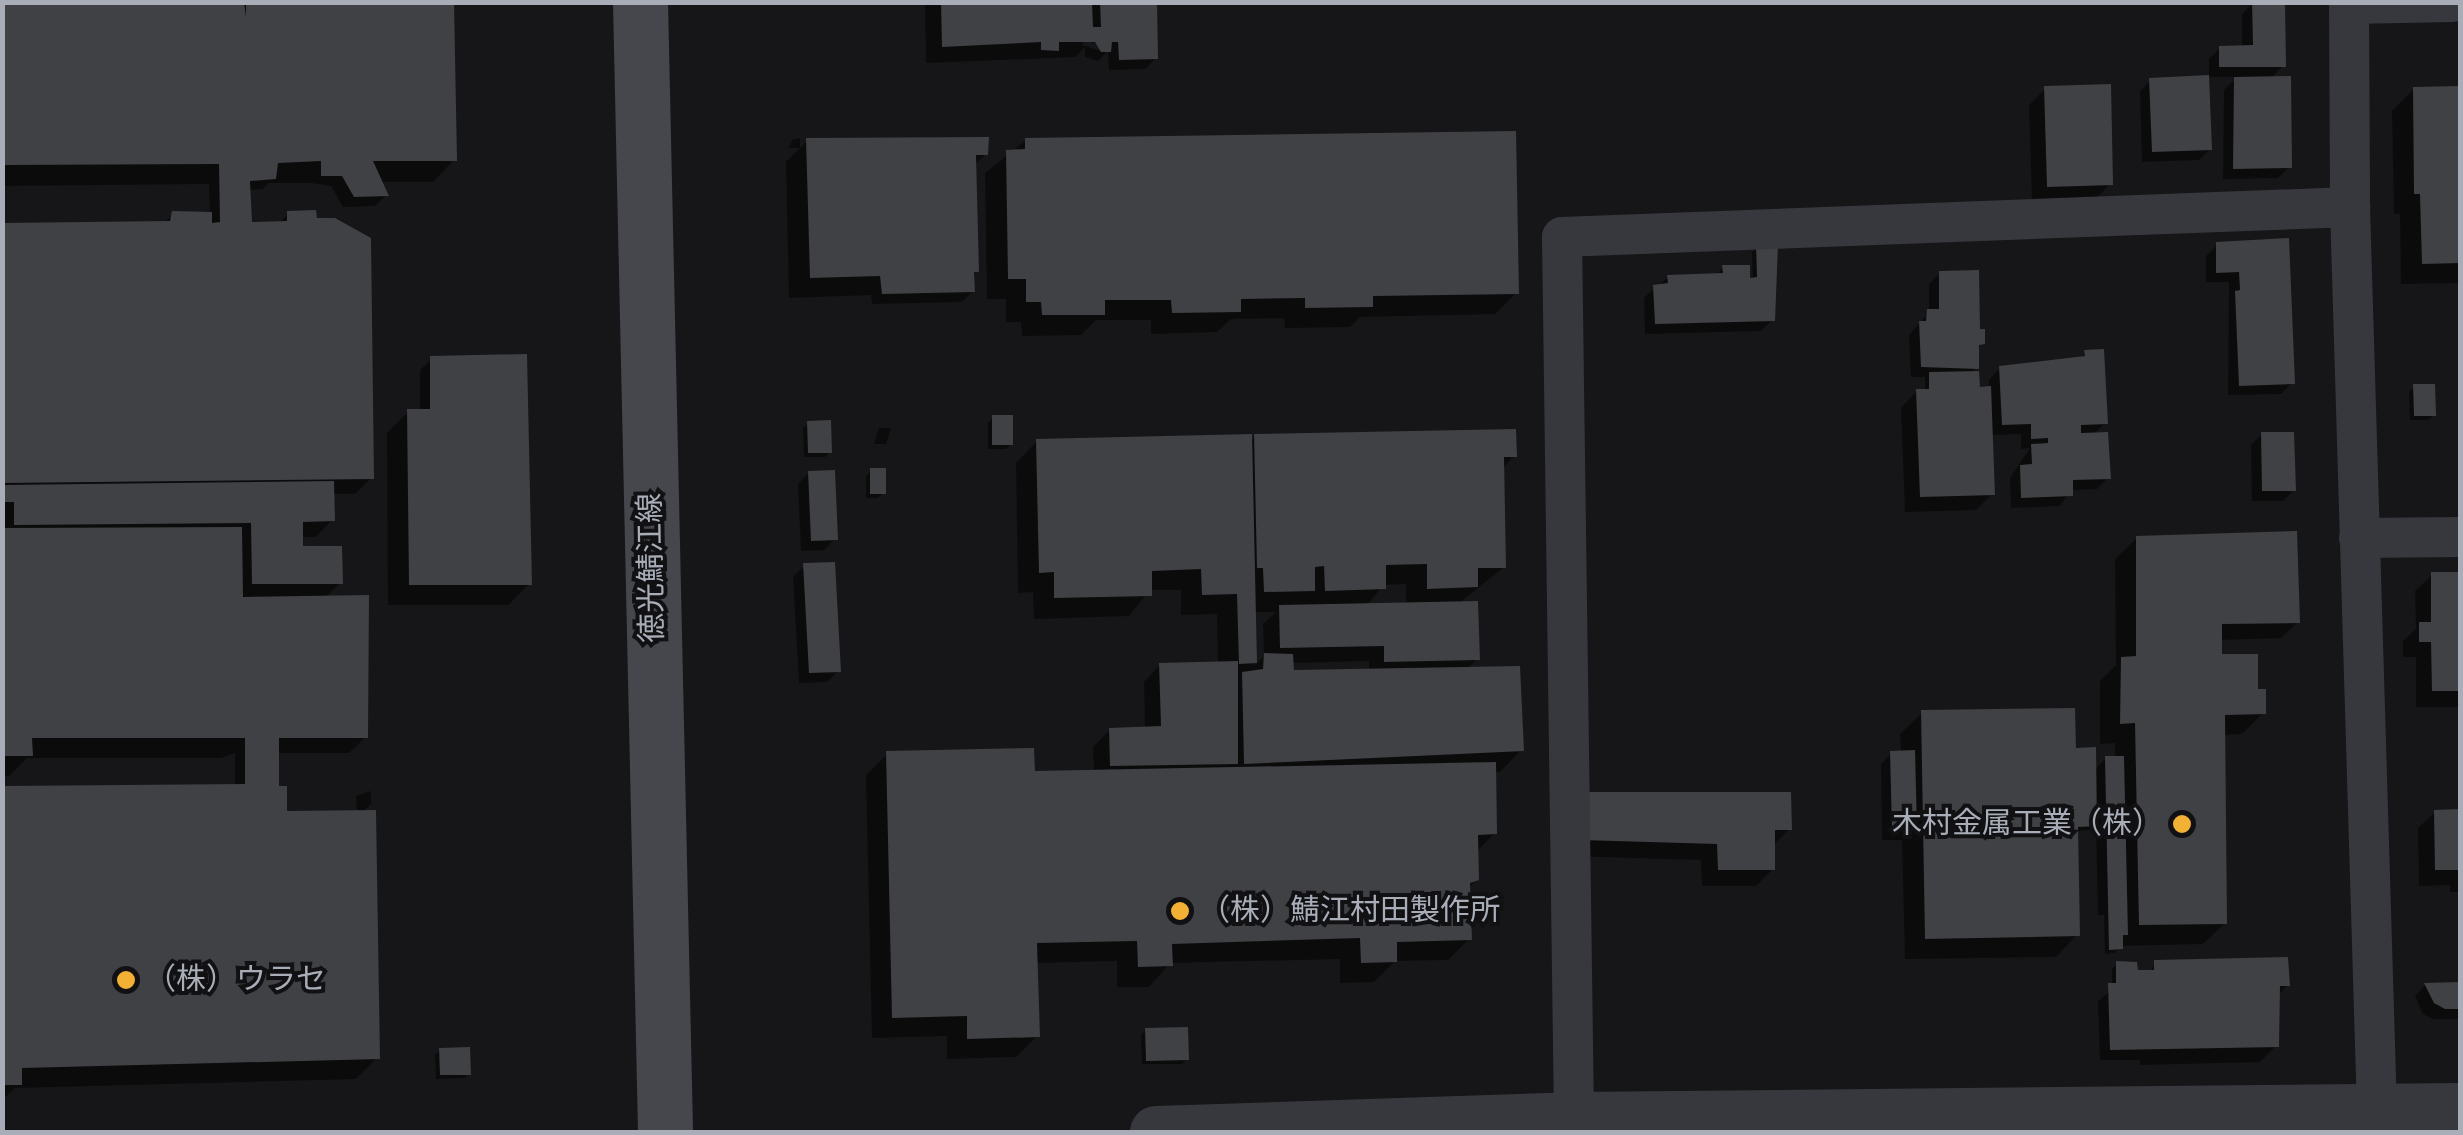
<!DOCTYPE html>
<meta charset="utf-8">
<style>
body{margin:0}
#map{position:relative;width:2463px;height:1135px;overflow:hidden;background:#161618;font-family:Signika,"Noto Sans JP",sans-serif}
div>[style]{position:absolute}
.shadow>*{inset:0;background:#0007}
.building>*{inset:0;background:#404145}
.minor>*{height:40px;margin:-20px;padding:0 20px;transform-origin:20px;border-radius:20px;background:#37383d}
.tertiary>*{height:52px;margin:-26px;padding:0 26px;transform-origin:26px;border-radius:26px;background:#37383d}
.secondary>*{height:55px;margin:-27.5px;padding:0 27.5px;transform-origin:27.5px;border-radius:27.5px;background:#45474d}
.dots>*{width:28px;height:28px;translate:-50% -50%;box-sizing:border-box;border:5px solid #111113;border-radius:50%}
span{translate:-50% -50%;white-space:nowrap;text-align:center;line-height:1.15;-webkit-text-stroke:8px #111113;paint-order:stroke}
.street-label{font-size:30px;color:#a8adb8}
.poi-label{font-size:30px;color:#a8adb8}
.right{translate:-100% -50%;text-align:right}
.left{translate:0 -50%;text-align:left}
.frame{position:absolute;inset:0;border:5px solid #a8adb8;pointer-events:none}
</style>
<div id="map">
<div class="shadow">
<div style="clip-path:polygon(2px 2px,452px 2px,454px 160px,433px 182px,380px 182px,386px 195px,375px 206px,343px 207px,331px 186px,311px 183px,268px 183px,263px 189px,248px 190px,245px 225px,279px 223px,288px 214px,371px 478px,355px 494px,332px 494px,332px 520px,316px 537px,300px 537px,301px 549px,340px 583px,325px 598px,366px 737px,349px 753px,276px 753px,280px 814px,357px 813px,356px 796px,371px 791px,371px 804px,362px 813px,377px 1058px,356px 1079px,15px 1088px,2px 1100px,2px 789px,235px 788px,235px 753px,221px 758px,27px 758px,9px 776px,2px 776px,2px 225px,163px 224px,173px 214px,210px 214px,209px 184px,2px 186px)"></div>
<div style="clip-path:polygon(evenodd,925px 2px,1155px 2px,1156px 58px,1145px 69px,1109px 70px,1108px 51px,1098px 61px,1085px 57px,1085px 47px,1075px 57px,926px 63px,925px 2px,1084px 40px,1109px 48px,1105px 52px,1082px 45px,1084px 40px)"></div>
<div style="clip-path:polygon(2253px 3px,2283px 66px,2270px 79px,2289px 167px,2278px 178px,2223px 179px,2224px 90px,2237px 77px,2209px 77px,2209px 59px,2220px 48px,2242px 48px,2242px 14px)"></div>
<div style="clip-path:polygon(2151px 80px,2210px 149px,2199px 160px,2142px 162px,2140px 91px)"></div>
<div style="clip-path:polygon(2046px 88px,2110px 184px,2094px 201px,2032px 202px,2029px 105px)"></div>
<div style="clip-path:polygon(2460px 88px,2460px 283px,2401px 284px,2400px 214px,2394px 214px,2392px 111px,2414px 89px)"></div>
<div style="clip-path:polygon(800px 138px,800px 148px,788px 148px,793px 139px)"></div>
<div style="clip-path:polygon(1026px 140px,1516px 293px,1495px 314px,1360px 317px,1350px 327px,1285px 328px,1284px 318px,1231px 319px,1217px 332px,1151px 334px,1151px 320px,1096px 320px,1081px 335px,1022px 336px,1021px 322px,1006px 322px,1006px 299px,987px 299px,985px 173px)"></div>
<div style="clip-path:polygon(807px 141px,986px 154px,974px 165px,976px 271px,972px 276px,973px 291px,962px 302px,872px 304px,871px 295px,789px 298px,786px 162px)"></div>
<div style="clip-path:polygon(2287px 240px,2292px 383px,2281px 394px,2228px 395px,2229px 282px,2206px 282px,2206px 256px,2217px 245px)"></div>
<div style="clip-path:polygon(1757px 247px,1772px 320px,1761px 331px,1645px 334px,1644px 298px,1655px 287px,1669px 277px,1715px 276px,1723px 268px,1753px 287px,1752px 252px)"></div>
<div style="clip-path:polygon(1940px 273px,1982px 343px,1976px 349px,1976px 368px,1970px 374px,1977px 389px,1989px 389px,1989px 380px,2000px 368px,2079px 359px,2086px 353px,2105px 423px,2093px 435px,2108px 478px,2097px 489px,2071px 490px,2060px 506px,2011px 508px,2010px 478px,2030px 448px,2021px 449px,2021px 434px,1990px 435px,1992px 494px,1976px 510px,1905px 512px,1901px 408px,1917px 391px,1925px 391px,1925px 377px,1911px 377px,1909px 335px,1929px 312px,1929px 284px)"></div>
<div style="clip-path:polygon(431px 359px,529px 584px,508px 605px,388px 605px,387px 433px,408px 412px,420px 412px,420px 370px)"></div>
<div style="clip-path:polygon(2414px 387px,2434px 415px,2429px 420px,2410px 420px,2409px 392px)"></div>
<div style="clip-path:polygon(993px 418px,1011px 444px,1006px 449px,988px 449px,988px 423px)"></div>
<div style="clip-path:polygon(808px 424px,830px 452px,825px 457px,804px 457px,803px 428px)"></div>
<div style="clip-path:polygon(879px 428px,891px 428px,886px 444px,874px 444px)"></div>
<div style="clip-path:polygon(2262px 434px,2294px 490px,2283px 501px,2252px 501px,2251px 445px)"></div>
<div style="clip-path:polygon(evenodd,1255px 437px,1514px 456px,1502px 469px,1504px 567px,1458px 604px,1477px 659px,1467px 669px,1521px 750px,1500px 772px,1493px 772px,1495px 833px,1476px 852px,1477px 879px,1468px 888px,1469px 939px,1448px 960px,1395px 961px,1374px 982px,1340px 983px,1340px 959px,1170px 963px,1149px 987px,1117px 987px,1117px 961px,1035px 963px,1037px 1036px,1016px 1057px,947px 1059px,947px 1036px,872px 1038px,866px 775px,887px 754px,1032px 774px,1094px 772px,1093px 747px,1110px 730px,1145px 729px,1144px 682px,1160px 665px,1218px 664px,1217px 614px,1181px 615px,1181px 590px,1150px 590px,1129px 616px,1034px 619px,1033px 592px,1018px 593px,1016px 463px,1037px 441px,1249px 443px,1255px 437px,1406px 584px,1406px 605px,1366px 606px,1384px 585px,1406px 584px,1255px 437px,1253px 612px,1276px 612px,1263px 624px,1264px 656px,1254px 666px,1253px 612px,1255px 437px,1369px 661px,1369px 671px,1291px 672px,1291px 663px,1369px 661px)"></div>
<div style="clip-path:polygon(871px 471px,883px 493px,878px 498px,866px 498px,866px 476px)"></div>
<div style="clip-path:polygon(809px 473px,835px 539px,824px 550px,801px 551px,798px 484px)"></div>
<div style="clip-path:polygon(2137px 538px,2298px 622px,2281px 638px,2219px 640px,2219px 656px,2256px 691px,2263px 713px,2242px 734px,2222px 735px,2225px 923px,2203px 944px,2120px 946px,2115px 953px,2105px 954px,2104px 915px,2098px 915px,2096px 824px,2090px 830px,2075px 831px,2077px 935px,2056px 957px,1905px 959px,1902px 840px,1882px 840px,1881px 764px,1892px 753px,1901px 753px,1900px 734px,1922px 713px,2074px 754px,2094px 771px,2106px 758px,2115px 758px,2115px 743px,2100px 744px,2100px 681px,2116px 665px,2115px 559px)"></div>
<div style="clip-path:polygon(804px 566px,838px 671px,827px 682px,799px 683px,793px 577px)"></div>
<div style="clip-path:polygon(2460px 574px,2460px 707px,2416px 707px,2416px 657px,2403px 657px,2403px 641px,2416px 629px,2415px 591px,2432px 575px)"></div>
<div style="clip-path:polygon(1565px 811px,1789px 829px,1773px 846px,1773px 869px,1756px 886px,1702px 886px,1701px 860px,1566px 856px)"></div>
<div style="clip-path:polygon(2435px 812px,2460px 812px,2460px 892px,2450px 892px,2450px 885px,2419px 886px,2418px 828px)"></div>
<div style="clip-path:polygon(2155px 963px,2288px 985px,2277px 996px,2276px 1046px,2260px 1062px,2140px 1065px,2140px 1060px,2100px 1060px,2098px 1001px,2112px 990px,2112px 969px,2117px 964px,2135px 973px,2150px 973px)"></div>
<div style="clip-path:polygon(2425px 985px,2460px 985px,2460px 1019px,2433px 1019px,2423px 1014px,2415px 996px)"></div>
<div style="clip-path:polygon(1146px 1030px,1187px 1059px,1182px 1064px,1142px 1064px,1141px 1035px)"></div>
<div style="clip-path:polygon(440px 1050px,469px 1074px,464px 1078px,436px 1079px,435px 1055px)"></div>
</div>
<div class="building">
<div style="clip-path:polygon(2px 2px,244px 2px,246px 17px,246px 2px,454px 2px,457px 161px,373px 161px,389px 196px,354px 197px,342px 176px,321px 176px,321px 161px,278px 163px,276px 179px,250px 181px,252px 222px,287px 221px,287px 211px,316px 210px,317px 218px,335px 218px,371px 238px,374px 479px,2px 483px,2px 223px,170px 221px,172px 211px,212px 212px,212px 223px,220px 222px,219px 164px,2px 165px)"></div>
<div style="clip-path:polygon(941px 2px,1092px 2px,1093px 27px,1101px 27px,1100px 2px,1157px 2px,1158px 59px,1119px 60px,1118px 42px,1112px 42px,1111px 52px,1101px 52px,1095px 42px,1059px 42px,1059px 51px,1041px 50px,1041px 42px,942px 47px)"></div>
<div style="clip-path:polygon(2252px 2px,2285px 2px,2286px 67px,2219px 67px,2219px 46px,2253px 45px)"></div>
<div style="clip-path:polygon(2209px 75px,2212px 150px,2152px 152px,2149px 78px)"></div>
<div style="clip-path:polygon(2291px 76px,2292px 168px,2233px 169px,2234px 77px)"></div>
<div style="clip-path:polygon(2111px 84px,2113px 185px,2047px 187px,2044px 86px)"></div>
<div style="clip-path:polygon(2460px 86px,2460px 263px,2422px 264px,2420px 194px,2414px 194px,2413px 87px)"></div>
<div style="clip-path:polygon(1516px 131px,1519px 294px,1373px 296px,1373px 307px,1305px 308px,1305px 298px,1241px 299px,1241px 312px,1172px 313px,1171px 300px,1105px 300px,1105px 315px,1042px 315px,1041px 302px,1026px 302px,1026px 279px,1008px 279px,1006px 150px,1025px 149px,1025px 138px)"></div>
<div style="clip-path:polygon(989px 137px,988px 155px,976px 155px,979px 272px,974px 272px,975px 292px,882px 294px,880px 276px,810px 278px,806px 138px)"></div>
<div style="clip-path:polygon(2289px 238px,2295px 384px,2239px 386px,2235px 291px,2240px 290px,2239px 272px,2216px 273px,2216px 242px)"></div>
<div style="clip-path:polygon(1778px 244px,1775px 321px,1655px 324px,1653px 285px,1668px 283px,1667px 275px,1723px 273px,1722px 265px,1750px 265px,1750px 278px,1757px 277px,1756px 245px)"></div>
<div style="clip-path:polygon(1979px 270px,1980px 329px,1985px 329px,1985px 344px,1979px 345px,1979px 369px,1921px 367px,1919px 321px,1926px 321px,1927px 309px,1939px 309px,1939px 271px)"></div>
<div style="clip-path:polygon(2104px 349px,2108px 424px,2081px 425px,2081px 433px,2108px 432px,2111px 479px,2073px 480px,2073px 496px,2021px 498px,2020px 465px,2032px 464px,2031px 444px,2048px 443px,2048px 438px,2031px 439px,2031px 424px,2002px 425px,1999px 366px,2085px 356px,2084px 350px)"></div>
<div style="clip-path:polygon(527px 354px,532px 585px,409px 585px,407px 409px,430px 409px,430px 356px)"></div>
<div style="clip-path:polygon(1979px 371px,1980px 387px,1991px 386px,1995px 495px,1920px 497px,1916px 389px,1929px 389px,1929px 372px)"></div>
<div style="clip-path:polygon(2413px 384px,2435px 384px,2436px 416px,2414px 416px)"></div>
<div style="clip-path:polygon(992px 415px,1013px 415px,1013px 445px,992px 445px)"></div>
<div style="clip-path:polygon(831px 420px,832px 453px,808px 453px,807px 421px)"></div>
<div style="clip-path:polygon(1516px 429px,1517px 457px,1504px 457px,1506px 568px,1478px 568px,1478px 587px,1427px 589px,1427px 564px,1386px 565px,1386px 589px,1325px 591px,1324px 566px,1315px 567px,1315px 591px,1264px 592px,1263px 568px,1257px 568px,1254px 434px)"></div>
<div style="clip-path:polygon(2261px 432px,2294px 432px,2296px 491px,2262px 491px)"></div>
<div style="clip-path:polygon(1252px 434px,1257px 663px,1239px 664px,1237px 594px,1202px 595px,1201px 569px,1152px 571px,1152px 596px,1054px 598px,1054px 572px,1039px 573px,1036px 439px)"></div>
<div style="clip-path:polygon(870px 468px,886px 468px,886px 494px,870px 494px)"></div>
<div style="clip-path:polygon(835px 470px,838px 540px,811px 541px,808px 471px)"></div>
<div style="clip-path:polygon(334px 481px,335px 521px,303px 522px,303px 546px,342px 546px,343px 584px,252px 584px,251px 523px,14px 525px,14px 502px,2px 502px,2px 485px)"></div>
<div style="clip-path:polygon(242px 527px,243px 597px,369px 595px,368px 738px,279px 738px,279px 786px,287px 786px,287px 811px,376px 810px,380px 1059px,22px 1068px,22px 1085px,2px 1085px,2px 786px,245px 784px,245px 738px,32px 738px,33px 756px,2px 756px,2px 528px)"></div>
<div style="clip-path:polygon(2297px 531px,2300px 623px,2222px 624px,2222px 654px,2258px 654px,2258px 689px,2266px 689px,2266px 714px,2225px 715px,2227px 924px,2139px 925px,2135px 723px,2120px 724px,2121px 657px,2136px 656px,2136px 536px)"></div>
<div style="clip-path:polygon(835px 562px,841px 672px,809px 673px,803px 563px)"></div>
<div style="clip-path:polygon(2431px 572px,2460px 572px,2460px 691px,2432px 691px,2431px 642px,2419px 642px,2419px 622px,2431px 622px)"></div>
<div style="clip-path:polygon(1478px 601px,1480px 660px,1384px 662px,1384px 646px,1280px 648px,1279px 605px)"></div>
<div style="clip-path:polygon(1264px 653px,1293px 654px,1294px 670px,1520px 666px,1524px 751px,1244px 764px,1242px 672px,1263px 669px)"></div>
<div style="clip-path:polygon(1238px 661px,1238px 764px,1110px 766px,1109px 728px,1161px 726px,1159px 663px)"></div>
<div style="clip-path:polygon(2075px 708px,2076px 748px,2096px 747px,2097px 826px,2078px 827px,2080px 936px,1925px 939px,1921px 710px)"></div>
<div style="clip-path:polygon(1034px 748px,1035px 771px,1496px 762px,1497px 834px,1478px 835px,1479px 880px,1470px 883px,1472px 940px,1397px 942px,1397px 962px,1361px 963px,1360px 938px,1172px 944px,1173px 966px,1138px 967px,1137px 941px,1037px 943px,1040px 1037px,967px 1039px,967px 1016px,892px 1018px,886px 751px)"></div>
<div style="clip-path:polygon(1915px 750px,1917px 830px,1892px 830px,1890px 751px)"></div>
<div style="clip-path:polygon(2105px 756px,2124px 756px,2128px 935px,2123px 935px,2123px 949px,2109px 950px)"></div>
<div style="clip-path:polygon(1581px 792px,1791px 792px,1792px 830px,1775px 830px,1775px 870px,1718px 870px,1717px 844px,1581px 840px)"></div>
<div style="clip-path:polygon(2460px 809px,2460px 870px,2435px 870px,2434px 810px)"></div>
<div style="clip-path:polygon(2288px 957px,2290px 986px,2280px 986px,2279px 1047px,2110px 1050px,2108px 983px,2116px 983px,2116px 961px,2137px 962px,2138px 970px,2154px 970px,2154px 960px)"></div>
<div style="clip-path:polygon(2460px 982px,2460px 1009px,2445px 1009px,2434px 1003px,2424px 983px)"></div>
<div style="clip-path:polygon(1188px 1027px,1189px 1060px,1146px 1061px,1145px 1028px)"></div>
<div style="clip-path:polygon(470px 1047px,471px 1075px,440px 1075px,439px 1048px)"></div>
</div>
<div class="minor">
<div style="left:2349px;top:2px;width:205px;rotate:89.7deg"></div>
<div style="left:2350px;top:207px;width:904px;rotate:88.29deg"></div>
<div style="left:2349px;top:4px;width:103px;rotate:-1.1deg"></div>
<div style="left:2359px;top:538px;width:101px;rotate:-0.6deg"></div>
<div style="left:1574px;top:1118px;width:881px;rotate:-90.78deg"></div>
<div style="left:1562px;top:237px;width:789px;rotate:-2.18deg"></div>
</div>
<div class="tertiary">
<div style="left:1156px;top:1132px;width:418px;rotate:-1.9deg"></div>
<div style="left:1574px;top:1118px;width:886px;rotate:-0.58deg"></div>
</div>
<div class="secondary">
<div style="left:640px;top:2px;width:1130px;rotate:88.73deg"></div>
</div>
<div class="dots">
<div style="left:2182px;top:824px;background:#f2b134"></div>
<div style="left:1180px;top:911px;background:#f2b134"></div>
<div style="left:126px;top:980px;background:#f2b134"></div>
</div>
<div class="street-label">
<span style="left:652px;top:568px;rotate:-91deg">徳光鯖江線</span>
</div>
<div class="poi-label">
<span class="right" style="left:2162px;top:824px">木村金属工業（株）</span>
<span class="left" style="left:1200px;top:911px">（株）鯖江村田製作所</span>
<span class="left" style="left:146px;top:980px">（株）ウラセ</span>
</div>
<div class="frame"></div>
</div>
